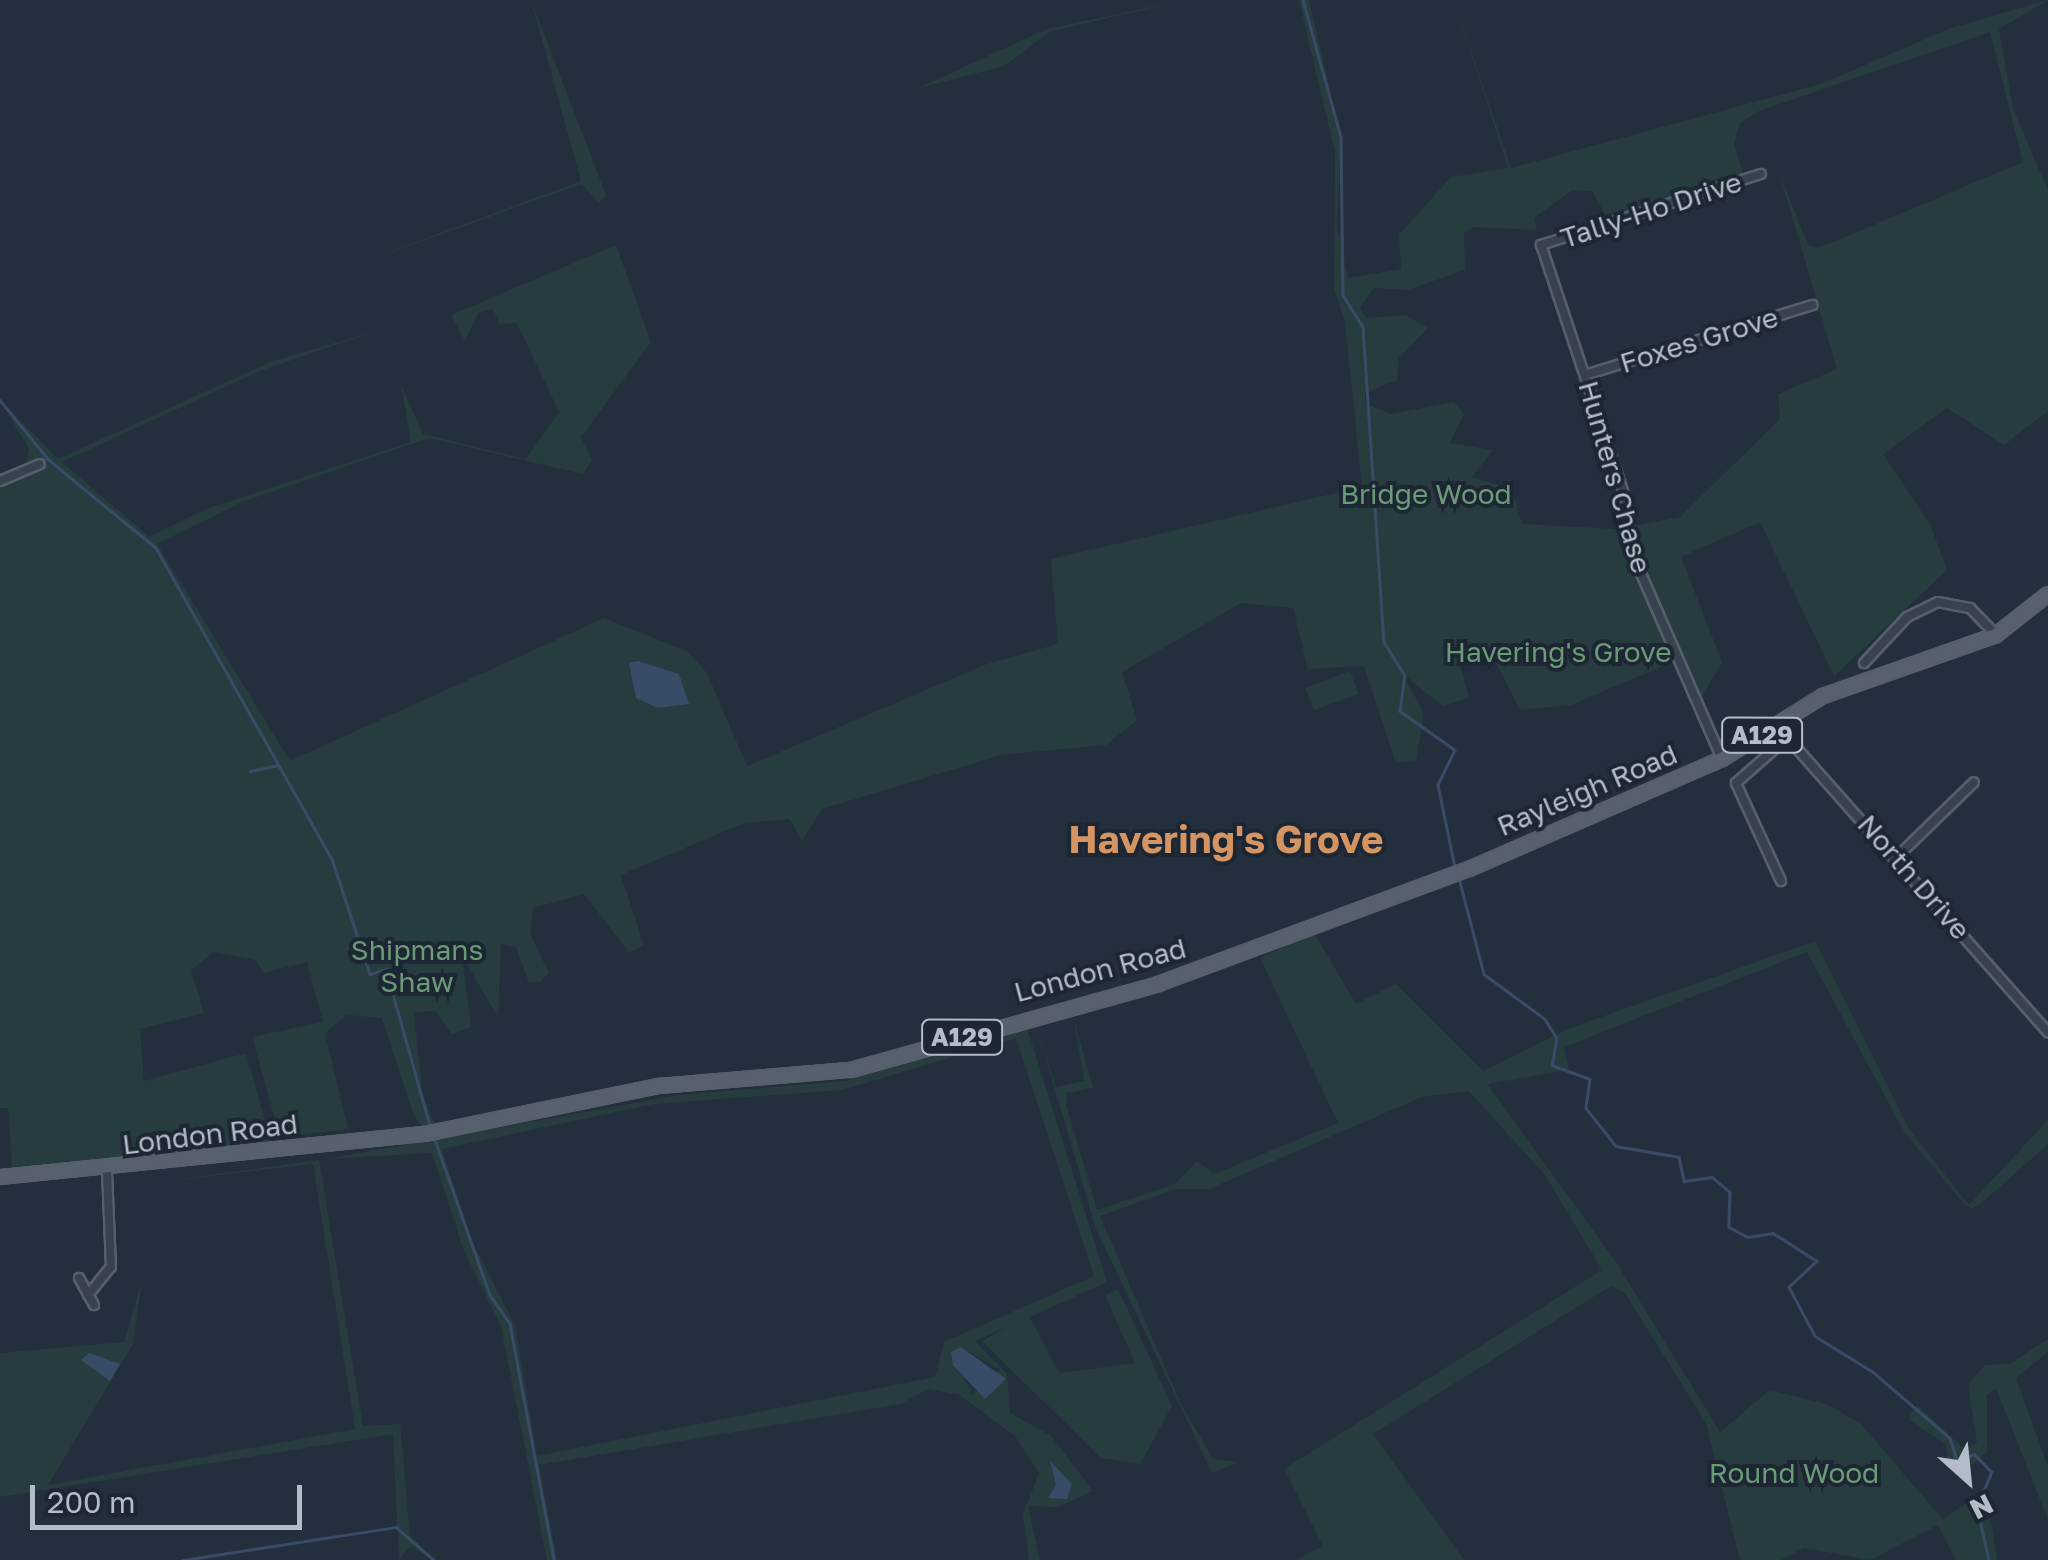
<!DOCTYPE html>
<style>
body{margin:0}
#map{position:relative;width:2048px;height:1560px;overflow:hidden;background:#242f3e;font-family:"Golos Text",sans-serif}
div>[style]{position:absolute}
.green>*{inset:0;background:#263c3f}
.water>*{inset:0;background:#394c67}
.stream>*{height:2.5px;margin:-1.25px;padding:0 1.25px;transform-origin:1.25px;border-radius:1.25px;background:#394c67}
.roads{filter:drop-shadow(2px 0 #565f6c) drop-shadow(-2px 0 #565f6c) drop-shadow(0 2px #565f6c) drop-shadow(0 -2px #565f6c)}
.street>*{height:8px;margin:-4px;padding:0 4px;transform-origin:4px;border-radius:4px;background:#38414e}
.primary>*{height:12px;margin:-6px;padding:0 6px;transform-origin:6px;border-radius:6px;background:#56606e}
span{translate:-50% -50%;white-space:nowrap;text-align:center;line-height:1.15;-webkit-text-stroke:8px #1d2633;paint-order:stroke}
.shield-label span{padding:2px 8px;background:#1d2633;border:2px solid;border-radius:8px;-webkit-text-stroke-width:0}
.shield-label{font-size:25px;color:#b4bcc9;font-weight:700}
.street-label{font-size:28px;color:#b4bcc9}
.park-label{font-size:28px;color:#6b9a76}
.district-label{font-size:38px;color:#d59563;font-weight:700}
.north{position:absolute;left:1918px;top:1430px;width:100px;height:100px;-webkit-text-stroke:8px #1d2633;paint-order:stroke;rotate:153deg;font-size:28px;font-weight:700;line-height:40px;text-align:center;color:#b4bcc9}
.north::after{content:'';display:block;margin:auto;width:35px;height:45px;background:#b4bcc9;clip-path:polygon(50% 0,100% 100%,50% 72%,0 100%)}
.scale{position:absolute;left:30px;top:1485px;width:272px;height:45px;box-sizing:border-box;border:5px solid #b4bcc9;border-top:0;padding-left:12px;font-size:30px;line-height:35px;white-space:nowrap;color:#b4bcc9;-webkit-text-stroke:8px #1d2633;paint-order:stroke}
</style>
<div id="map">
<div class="green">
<div style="clip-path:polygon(531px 0,606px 195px,599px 203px,582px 184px,349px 267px,581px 181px)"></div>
<div style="clip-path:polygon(1184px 0,1049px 32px,1004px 66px,919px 88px,626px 222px,1047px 29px)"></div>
<div style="clip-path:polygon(evenodd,1299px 0,1309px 0,1341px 137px,1337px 226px,1348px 278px,1401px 269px,1399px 235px,1451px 177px,1508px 168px,1454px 0,1511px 168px,1821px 84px,1951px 28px,2048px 0,1999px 29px,2013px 109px,2048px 190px,2048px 411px,2004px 445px,1947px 408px,1883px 454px,1930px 524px,1947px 570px,1834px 676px,1760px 522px,1681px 557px,1722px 662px,1699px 702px,1680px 659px,1571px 705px,1520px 710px,1486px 643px,1456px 651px,1469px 698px,1443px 706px,1403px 674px,1424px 714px,1416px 761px,1396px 763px,1364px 666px,1308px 669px,1293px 608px,1241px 603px,1122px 672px,1137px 720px,1106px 745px,1001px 755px,822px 809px,802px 841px,790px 819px,744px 823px,621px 875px,644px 946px,629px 952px,584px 894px,533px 908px,530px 934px,549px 973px,540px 982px,529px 982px,516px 948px,501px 944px,498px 1017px,462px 956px,471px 1027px,452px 1034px,436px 1011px,414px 1012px,422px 1093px,436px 1127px,423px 1129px,413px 1113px,382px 1018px,347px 1015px,325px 1033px,348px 1129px,280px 1137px,252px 1037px,323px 1022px,307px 962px,263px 973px,256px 960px,213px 952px,191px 970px,204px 1013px,140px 1029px,144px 1081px,246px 1053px,271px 1142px,12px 1167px,8px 1108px,0 1108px,0 473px,26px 463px,29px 449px,0 400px,58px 459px,270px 362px,376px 331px,260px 371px,62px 462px,149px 537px,206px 509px,411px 442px,401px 385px,423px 434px,526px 459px,559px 412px,517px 323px,500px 324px,493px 309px,478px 313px,465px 341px,451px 315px,616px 245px,651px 342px,581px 437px,592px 460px,583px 474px,429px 438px,242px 502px,157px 544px,290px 761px,604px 618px,687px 651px,707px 673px,747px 766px,987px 664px,1058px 644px,1051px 559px,1362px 487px,1345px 321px,1334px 290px,1335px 152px,1299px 0,1990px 32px,2023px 162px,1819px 248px,1808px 245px,1779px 172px,1837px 369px,1778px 394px,1780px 419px,1680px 517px,1616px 529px,1522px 524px,1512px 489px,1472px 477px,1493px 450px,1450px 443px,1464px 414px,1454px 402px,1391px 414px,1366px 404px,1365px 393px,1397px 380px,1399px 358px,1428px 328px,1405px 315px,1366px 318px,1360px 307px,1374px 288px,1407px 290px,1465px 270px,1464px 233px,1474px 227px,1537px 230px,1534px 218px,1572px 190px,1592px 191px,1610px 223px,1745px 180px,1734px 143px,1740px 123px,1759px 111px,1990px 32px)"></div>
<div style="clip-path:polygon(1350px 671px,1359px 694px,1314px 710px,1305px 688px)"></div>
<div style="clip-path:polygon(1314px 933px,1356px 1004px,1396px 984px,1483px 1071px,1565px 1030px,1815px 941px,1909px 1129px,1969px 1205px,2048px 1120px,2048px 1144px,1985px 1200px,1972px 1209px,1966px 1206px,1905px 1133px,1807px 952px,1564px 1047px,1569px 1070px,1487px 1084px,1616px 1262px,1720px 1432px,1770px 1390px,1827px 1404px,1861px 1424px,1943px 1520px,1986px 1488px,1997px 1560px,1956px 1560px,1938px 1525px,1870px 1560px,1804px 1548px,1781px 1560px,1740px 1560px,1706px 1423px,1625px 1293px,1611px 1286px,1373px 1434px,1464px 1560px,1296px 1560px,1323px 1546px,1284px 1469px,1602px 1270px,1545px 1175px,1469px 1091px,1422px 1097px,1209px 1189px,1176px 1189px,1100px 1216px,1181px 1404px,1213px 1459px,1239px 1462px,1212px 1473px,1096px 1229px,1036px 1025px,1056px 1087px,1084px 1081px,1073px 1016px,1093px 1088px,1067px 1093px,1066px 1104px,1097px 1210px,1175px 1184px,1197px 1161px,1214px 1174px,1338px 1123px,1260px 958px)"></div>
<div style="clip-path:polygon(evenodd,1027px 1028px,1107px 1282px,1030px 1317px,1059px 1373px,1135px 1363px,1105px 1295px,1118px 1289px,1172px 1406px,1140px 1464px,1101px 1458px,982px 1341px,1007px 1327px,975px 1341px,1007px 1374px,1010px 1413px,1051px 1436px,1093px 1491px,1058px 1507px,1028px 1506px,1040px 1560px,1029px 1560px,1023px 1515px,1039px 1473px,1015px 1436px,960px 1395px,928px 1389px,900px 1404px,539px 1465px,557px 1560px,547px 1560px,501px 1326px,464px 1251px,432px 1153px,326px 1159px,679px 1095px,845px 1081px,1027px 1028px,1016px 1038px,1094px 1276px,944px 1342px,935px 1377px,537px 1456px,515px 1325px,472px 1241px,442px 1149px,654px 1104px,842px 1090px,1016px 1038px,1027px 1028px,961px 1347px,1000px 1370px,972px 1394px,962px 1374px,961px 1347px)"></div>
<div style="clip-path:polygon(319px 1160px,363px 1426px,400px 1424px,410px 1536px,436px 1560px,410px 1547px,399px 1560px,393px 1434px,0 1497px,0 1353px,124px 1342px,142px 1280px,133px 1344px,48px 1485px,355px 1429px,313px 1164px,160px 1182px)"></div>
<div style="clip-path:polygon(2048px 1339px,2048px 1352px,2016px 1378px,2048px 1467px,2048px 1520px,1996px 1388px,1987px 1395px,1987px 1452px,1972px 1465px,1950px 1469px,1945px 1444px,1908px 1419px,1917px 1405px,1964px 1449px,1977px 1442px,1968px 1385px,1985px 1365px,2010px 1364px)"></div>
</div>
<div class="water">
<div style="clip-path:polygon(638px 661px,679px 674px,689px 704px,658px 708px,636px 698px,629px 663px)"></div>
<div style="clip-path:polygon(961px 1347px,1006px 1379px,985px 1399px,953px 1365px,951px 1352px)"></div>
<div style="clip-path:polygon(89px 1353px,120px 1364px,110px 1381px,81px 1360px)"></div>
<div style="clip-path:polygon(1050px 1461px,1072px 1484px,1067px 1499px,1048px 1498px,1056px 1485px)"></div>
</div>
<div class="stream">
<div style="left:1303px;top:0;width:142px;rotate:74.5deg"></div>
<div style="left:1341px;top:137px;width:158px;rotate:89.3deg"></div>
<div style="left:1343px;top:295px;width:38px;rotate:58deg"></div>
<div style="left:1363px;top:327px;width:316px;rotate:86.2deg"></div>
<div style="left:1384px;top:642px;width:39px;rotate:58deg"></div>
<div style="left:1405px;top:675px;width:36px;rotate:98deg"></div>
<div style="left:1400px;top:711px;width:67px;rotate:35.3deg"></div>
<div style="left:1455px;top:750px;width:39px;rotate:116deg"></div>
<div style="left:1438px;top:785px;width:84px;rotate:78.3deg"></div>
<div style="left:0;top:400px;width:77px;rotate:50.8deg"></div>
<div style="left:49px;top:460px;width:139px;rotate:39.4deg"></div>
<div style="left:156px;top:548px;width:357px;rotate:60.5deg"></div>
<div style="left:332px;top:859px;width:121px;rotate:71.7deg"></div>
<div style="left:370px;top:974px;width:17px;rotate:-17deg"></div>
<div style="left:386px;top:969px;width:166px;rotate:74.3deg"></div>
<div style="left:250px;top:771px;width:29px;rotate:-12deg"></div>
<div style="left:1459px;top:878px;width:99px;rotate:75.4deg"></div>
<div style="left:1484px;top:974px;width:76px;rotate:36.4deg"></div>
<div style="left:1545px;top:1019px;width:22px;rotate:58deg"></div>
<div style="left:1557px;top:1038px;width:27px;rotate:100deg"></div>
<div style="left:1552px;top:1065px;width:40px;rotate:20.2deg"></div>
<div style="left:1590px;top:1079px;width:29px;rotate:98deg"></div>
<div style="left:1586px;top:1108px;width:48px;rotate:51.7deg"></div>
<div style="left:1616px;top:1146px;width:64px;rotate:9.9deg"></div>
<div style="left:1679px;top:1157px;width:25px;rotate:78deg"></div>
<div style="left:1684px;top:1181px;width:28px;rotate:-8deg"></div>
<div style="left:1712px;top:1177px;width:23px;rotate:40deg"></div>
<div style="left:1730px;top:1192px;width:35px;rotate:92deg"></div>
<div style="left:1729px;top:1227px;width:21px;rotate:28deg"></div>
<div style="left:1748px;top:1237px;width:25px;rotate:-9deg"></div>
<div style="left:1773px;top:1233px;width:52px;rotate:32.5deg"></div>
<div style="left:1817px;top:1261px;width:38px;rotate:137deg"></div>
<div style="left:1789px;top:1287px;width:55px;rotate:62deg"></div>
<div style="left:1815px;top:1336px;width:68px;rotate:31.8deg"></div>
<div style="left:1873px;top:1372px;width:101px;rotate:40.6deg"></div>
<div style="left:1950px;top:1438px;width:23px;rotate:72deg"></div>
<div style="left:1957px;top:1460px;width:18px;rotate:-19deg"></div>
<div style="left:1974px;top:1454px;width:25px;rotate:45deg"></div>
<div style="left:1992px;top:1472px;width:38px;rotate:113deg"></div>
<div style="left:1977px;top:1507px;width:54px;rotate:77.2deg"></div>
<div style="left:434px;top:1137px;width:168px;rotate:70.5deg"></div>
<div style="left:490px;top:1295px;width:35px;rotate:55deg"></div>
<div style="left:510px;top:1324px;width:240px;rotate:79.4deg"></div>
<div style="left:183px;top:1560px;width:216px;rotate:-8.8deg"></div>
<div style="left:396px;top:1527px;width:50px;rotate:41deg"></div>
</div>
<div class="roads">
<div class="street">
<div style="left:1585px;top:375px;width:238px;rotate:-17.1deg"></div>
<div style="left:0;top:481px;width:43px;rotate:-23deg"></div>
<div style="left:1864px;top:663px;width:63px;rotate:-46.9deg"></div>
<div style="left:1907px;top:617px;width:34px;rotate:-26deg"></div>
<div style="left:1938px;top:602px;width:33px;rotate:11deg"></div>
<div style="left:1970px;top:608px;width:37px;rotate:46deg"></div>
<div style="left:1777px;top:726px;width:409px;rotate:48.5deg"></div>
<div style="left:1722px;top:759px;width:219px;rotate:-113.6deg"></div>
<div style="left:1634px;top:558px;width:59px;rotate:-97.9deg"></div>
<div style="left:1626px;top:500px;width:269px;rotate:-108.4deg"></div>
<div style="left:1541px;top:245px;width:231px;rotate:-17.9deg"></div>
<div style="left:1897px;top:857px;width:107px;rotate:-44.2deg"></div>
<div style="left:1781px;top:881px;width:108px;rotate:-114.7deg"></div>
<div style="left:1736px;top:783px;width:68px;rotate:-41.4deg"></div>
<div style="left:79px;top:1278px;width:31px;rotate:61deg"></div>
<div style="left:88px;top:1295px;width:36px;rotate:-51deg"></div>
<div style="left:111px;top:1267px;width:96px;rotate:-92.4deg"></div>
</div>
<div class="primary">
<div style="left:0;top:1177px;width:427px;rotate:-5.8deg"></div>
<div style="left:425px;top:1134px;width:239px;rotate:-11.6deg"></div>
<div style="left:659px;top:1086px;width:193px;rotate:-4.8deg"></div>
<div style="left:851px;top:1070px;width:319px;rotate:-15.6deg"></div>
<div style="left:1158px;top:984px;width:332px;rotate:-20.3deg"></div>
<div style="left:1469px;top:869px;width:276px;rotate:-23.5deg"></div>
<div style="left:1722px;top:759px;width:119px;rotate:-32deg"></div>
<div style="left:1823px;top:696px;width:183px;rotate:-19.4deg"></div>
<div style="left:1996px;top:635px;width:66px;rotate:-38.3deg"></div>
</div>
</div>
<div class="shield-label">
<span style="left:1762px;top:735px">A129</span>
<span style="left:962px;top:1037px">A129</span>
</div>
<div class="street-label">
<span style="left:1651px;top:210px;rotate:-18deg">Tally-Ho Drive</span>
<span style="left:1699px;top:340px;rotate:-17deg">Foxes Grove</span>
<span style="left:1615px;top:477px;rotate:74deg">Hunters Chase</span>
<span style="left:1587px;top:790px;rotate:-23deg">Rayleigh Road</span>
<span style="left:1914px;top:877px;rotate:49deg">North Drive</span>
<span style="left:1100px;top:970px;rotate:-15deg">London Road</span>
<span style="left:210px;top:1134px;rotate:-7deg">London Road</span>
</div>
<div class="park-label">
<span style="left:1426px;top:494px">Bridge Wood</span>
<span style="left:1558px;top:652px">Havering's Grove</span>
<span style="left:417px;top:966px">Shipmans<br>Shaw</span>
<span style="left:1794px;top:1473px">Round Wood</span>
</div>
<div class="district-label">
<span style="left:1226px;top:839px">Havering's Grove</span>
</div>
<div class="north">N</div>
<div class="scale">200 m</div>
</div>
